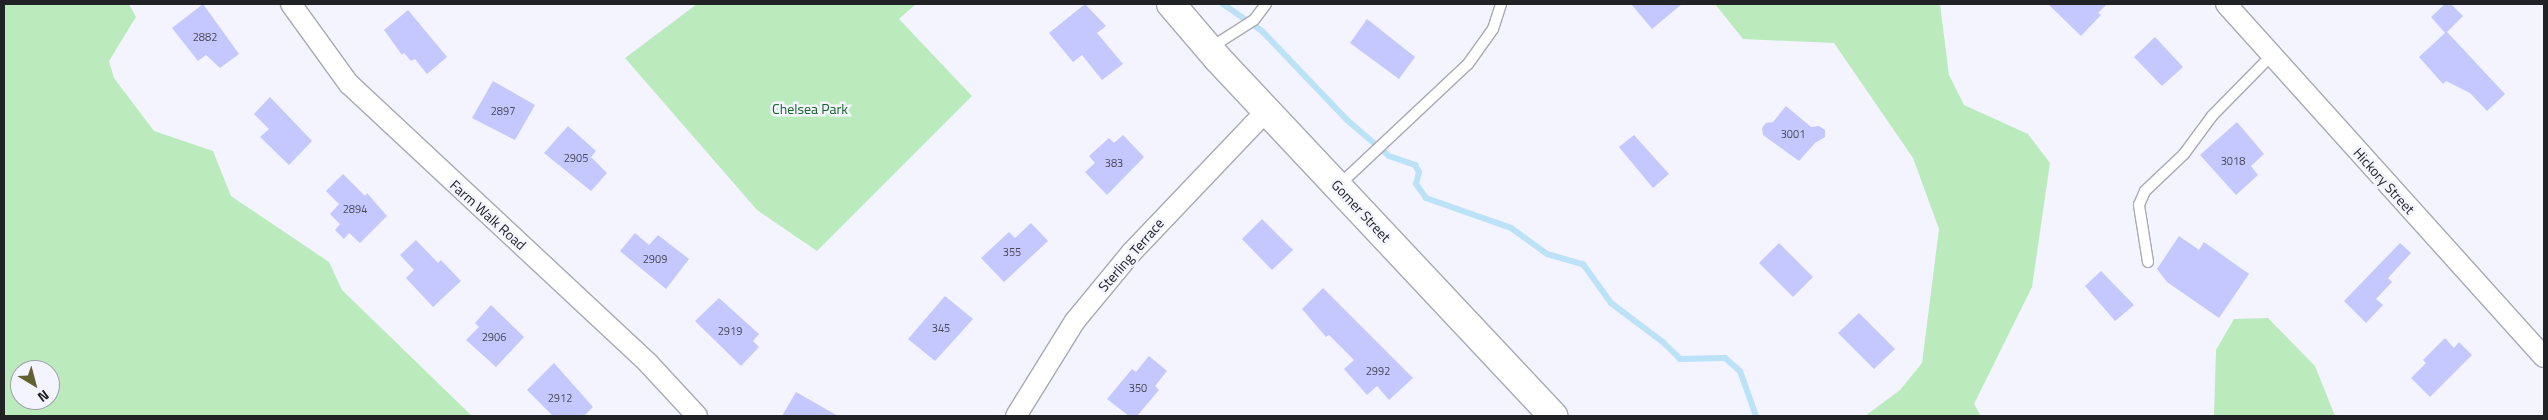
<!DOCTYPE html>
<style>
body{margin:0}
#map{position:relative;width:2548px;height:420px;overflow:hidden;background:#f3f4ff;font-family:"Titillium Web",sans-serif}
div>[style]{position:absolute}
.green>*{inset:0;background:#bbebbd}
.stream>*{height:6px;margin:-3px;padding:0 3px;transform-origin:3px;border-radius:3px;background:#bce2f7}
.building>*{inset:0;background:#c4c8fe}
.roads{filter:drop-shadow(1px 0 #a9aab3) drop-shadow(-1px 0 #a9aab3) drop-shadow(0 1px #a9aab3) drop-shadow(0 -1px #a9aab3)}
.lane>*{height:10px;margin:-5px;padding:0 5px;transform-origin:5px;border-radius:5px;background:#fff}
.street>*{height:20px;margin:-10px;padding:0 10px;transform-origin:10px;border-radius:10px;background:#fff}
.secondary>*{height:28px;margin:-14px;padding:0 14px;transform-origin:14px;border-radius:14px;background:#fff}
span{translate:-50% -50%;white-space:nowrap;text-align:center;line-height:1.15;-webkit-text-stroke:5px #f3f4ff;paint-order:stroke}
.number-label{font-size:11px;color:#4a4c5b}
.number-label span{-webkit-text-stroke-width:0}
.park-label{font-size:14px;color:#166524}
.street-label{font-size:14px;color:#212225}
.frame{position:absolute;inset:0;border:5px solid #212225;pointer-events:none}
.north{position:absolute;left:10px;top:360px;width:50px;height:50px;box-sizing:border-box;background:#f3f4ff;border:1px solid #9fa0a8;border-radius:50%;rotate:143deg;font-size:14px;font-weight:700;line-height:20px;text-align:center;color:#212225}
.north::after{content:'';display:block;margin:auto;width:18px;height:22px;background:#60622f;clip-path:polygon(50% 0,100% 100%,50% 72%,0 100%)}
</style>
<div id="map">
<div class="green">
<div style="clip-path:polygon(evenodd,4px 4px,129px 4px,136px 17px,109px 61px,114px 78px,154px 131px,213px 151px,231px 196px,329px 262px,342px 290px,472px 416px,4px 416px,4px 4px,20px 370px,50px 370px,50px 400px,20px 400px,20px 370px)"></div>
<div style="clip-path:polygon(697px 4px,916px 4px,899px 19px,972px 96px,817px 251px,757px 210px,625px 58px)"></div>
<div style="clip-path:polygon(1715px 4px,1940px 4px,1949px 75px,1964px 105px,2028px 134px,2050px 163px,2032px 287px,1974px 404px,1981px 416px,1865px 416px,1900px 390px,1922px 363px,1939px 229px,1913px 158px,1834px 43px,1743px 39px)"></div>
<div style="clip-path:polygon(2268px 318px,2315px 366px,2335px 416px,2214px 416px,2216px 350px,2234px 319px)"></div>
</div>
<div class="stream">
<div style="left:1223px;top:4px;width:47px;rotate:34.7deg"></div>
<div style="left:1262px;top:31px;width:123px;rotate:46.3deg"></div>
<div style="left:1347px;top:120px;width:55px;rotate:40.6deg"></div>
<div style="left:1389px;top:156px;width:28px;rotate:19deg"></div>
<div style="left:1415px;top:165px;width:8px;rotate:60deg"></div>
<div style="left:1419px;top:172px;width:12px;rotate:104deg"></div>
<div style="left:1416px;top:184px;width:17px;rotate:54deg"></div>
<div style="left:1426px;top:198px;width:90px;rotate:19.4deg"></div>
<div style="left:1511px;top:228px;width:44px;rotate:35.8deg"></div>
<div style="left:1547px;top:254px;width:37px;rotate:16deg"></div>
<div style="left:1583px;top:264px;width:48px;rotate:54.3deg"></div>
<div style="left:1611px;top:303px;width:65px;rotate:36.9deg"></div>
<div style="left:1663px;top:342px;width:24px;rotate:45deg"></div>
<div style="left:1680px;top:359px;width:45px;rotate:-1.3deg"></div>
<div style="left:1725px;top:358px;width:20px;rotate:41deg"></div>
<div style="left:1740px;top:371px;width:48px;rotate:70.4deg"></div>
</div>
<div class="building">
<div style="clip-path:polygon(203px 4px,239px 54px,220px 68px,206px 55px,198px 61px,172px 28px)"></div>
<div style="clip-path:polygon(1085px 4px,1106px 26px,1097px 33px,1123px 64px,1102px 80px,1082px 55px,1073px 62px,1049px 33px)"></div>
<div style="clip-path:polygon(1631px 4px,1682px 4px,1652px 29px)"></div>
<div style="clip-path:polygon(2048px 4px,2107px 4px,2098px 13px,2101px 15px,2081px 36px)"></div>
<div style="clip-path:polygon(2445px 4px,2451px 4px,2463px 16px,2447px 32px,2505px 94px,2487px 111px,2470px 93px,2446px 81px,2443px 84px,2419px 57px,2445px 33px,2431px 17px)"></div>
<div style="clip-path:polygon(408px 10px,447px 57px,427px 74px,415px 59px,411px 61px,404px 53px,402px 55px,384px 30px)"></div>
<div style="clip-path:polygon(1367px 19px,1415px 57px,1399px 79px,1350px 43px)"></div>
<div style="clip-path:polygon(2155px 37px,2183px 67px,2162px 86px,2134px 57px)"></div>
<div style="clip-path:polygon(493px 81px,535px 105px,515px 140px,472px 118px)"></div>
<div style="clip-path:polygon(270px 97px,312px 141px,289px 165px,260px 137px,269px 129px,254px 114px)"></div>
<div style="clip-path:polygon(1786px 106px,1811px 127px,1819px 126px,1825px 130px,1825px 137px,1815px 143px,1799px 161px,1763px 135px,1762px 128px,1766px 123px,1773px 122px)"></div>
<div style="clip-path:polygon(2237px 122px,2264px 154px,2251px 166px,2258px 175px,2236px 195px,2200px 155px)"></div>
<div style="clip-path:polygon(568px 126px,596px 151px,591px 157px,607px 173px,591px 191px,544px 153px)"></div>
<div style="clip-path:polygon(1123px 135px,1144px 157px,1107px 195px,1085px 172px,1095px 163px,1089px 156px,1109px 138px,1114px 143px)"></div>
<div style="clip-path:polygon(1634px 135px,1669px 174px,1653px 188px,1619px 147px)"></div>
<div style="clip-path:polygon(343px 174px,365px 196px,367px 193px,387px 216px,360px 243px,349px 233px,344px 239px,335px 230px,340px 224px,330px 214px,339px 204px,326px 191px)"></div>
<div style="clip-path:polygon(1262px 219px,1293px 250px,1272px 270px,1242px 239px)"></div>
<div style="clip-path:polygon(1031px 223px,1048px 241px,1004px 282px,981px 258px,1009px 232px,1015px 238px)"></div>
<div style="clip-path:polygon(635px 233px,649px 245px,658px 235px,689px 259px,666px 289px,620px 251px)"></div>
<div style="clip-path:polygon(2179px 236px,2199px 250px,2204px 242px,2249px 274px,2219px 318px,2167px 282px,2157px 269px)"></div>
<div style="clip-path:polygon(416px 240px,438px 263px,441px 260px,461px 281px,433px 307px,406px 278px,414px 270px,400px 255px)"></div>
<div style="clip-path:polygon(1779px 243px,1813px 277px,1793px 297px,1759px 263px)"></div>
<div style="clip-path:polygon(2400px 243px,2411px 253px,2388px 278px,2392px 282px,2376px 299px,2383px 305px,2366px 323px,2344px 301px)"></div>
<div style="clip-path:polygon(2101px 271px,2134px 305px,2115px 321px,2085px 286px)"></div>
<div style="clip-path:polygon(1323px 288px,1413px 378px,1389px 400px,1377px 386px,1367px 395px,1344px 369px,1354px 360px,1329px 335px,1326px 337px,1302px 309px)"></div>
<div style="clip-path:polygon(945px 296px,973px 319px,935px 361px,908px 339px)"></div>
<div style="clip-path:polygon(719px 298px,759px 334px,753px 341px,759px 347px,741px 366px,695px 321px)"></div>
<div style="clip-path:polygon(491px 305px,524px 337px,496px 367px,466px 340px,479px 327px,475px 323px)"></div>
<div style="clip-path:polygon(1859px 313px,1895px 349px,1874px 369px,1838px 333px)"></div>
<div style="clip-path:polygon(2445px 338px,2454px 348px,2459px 342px,2472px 355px,2430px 397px,2411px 378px,2426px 363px,2423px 360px)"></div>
<div style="clip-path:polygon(1149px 356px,1167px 371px,1155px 386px,1159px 390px,1137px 416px,1129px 416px,1107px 399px,1132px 369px,1136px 372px)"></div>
<div style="clip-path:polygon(554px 363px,593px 407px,584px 416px,553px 416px,527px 390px)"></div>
<div style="clip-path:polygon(796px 392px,838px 416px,782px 416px)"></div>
</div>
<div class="roads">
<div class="lane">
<div style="left:1210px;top:48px;width:52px;rotate:-32.5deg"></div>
<div style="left:1254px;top:20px;width:20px;rotate:-53deg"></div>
<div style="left:1338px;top:186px;width:178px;rotate:-43.2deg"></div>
<div style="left:1468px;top:64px;width:43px;rotate:-54.5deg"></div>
<div style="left:1493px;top:29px;width:26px;rotate:-72deg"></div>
<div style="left:2148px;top:262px;width:58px;rotate:-99deg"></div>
<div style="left:2139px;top:205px;width:15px;rotate:-67deg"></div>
<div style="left:2145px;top:191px;width:54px;rotate:-43.5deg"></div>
<div style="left:2184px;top:154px;width:47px;rotate:-53.6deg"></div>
<div style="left:2212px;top:116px;width:84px;rotate:-45.5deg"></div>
</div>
<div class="street">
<div style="left:291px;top:4px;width:99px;rotate:54.1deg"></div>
<div style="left:349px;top:84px;width:409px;rotate:43deg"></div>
<div style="left:648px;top:363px;width:72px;rotate:47.2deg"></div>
<div style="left:2226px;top:4px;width:475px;rotate:48deg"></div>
<div style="left:1016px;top:416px;width:112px;rotate:-58.2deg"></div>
<div style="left:1075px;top:321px;width:88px;rotate:-50.5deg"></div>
<div style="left:1131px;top:253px;width:196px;rotate:-46.4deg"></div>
</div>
<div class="secondary">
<div style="left:1171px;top:4px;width:72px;rotate:49.5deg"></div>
<div style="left:1218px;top:59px;width:490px;rotate:46.8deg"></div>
</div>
</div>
<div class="number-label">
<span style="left:205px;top:37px">2882</span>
<span style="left:503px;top:111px">2897</span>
<span style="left:1793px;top:134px">3001</span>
<span style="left:576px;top:158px">2905</span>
<span style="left:2233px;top:161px">3018</span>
<span style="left:1114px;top:163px">383</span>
<span style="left:355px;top:209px">2894</span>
<span style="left:1012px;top:252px">355</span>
<span style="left:655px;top:259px">2909</span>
<span style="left:941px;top:328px">345</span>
<span style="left:730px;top:331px">2919</span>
<span style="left:494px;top:337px">2906</span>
<span style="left:1378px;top:371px">2992</span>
<span style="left:1138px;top:388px">350</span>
<span style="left:560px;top:398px">2912</span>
</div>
<div class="park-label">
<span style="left:810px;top:109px">Chelsea Park</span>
</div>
<div class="street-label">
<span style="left:2384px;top:181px;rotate:48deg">Hickory Street</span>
<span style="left:1361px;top:211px;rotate:47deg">Gomer Street</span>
<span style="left:488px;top:215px;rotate:42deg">Farm Walk Road</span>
<span style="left:1131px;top:255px;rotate:-49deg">Sterling Terrace</span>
</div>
<div class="frame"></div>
<div class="north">N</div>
</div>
